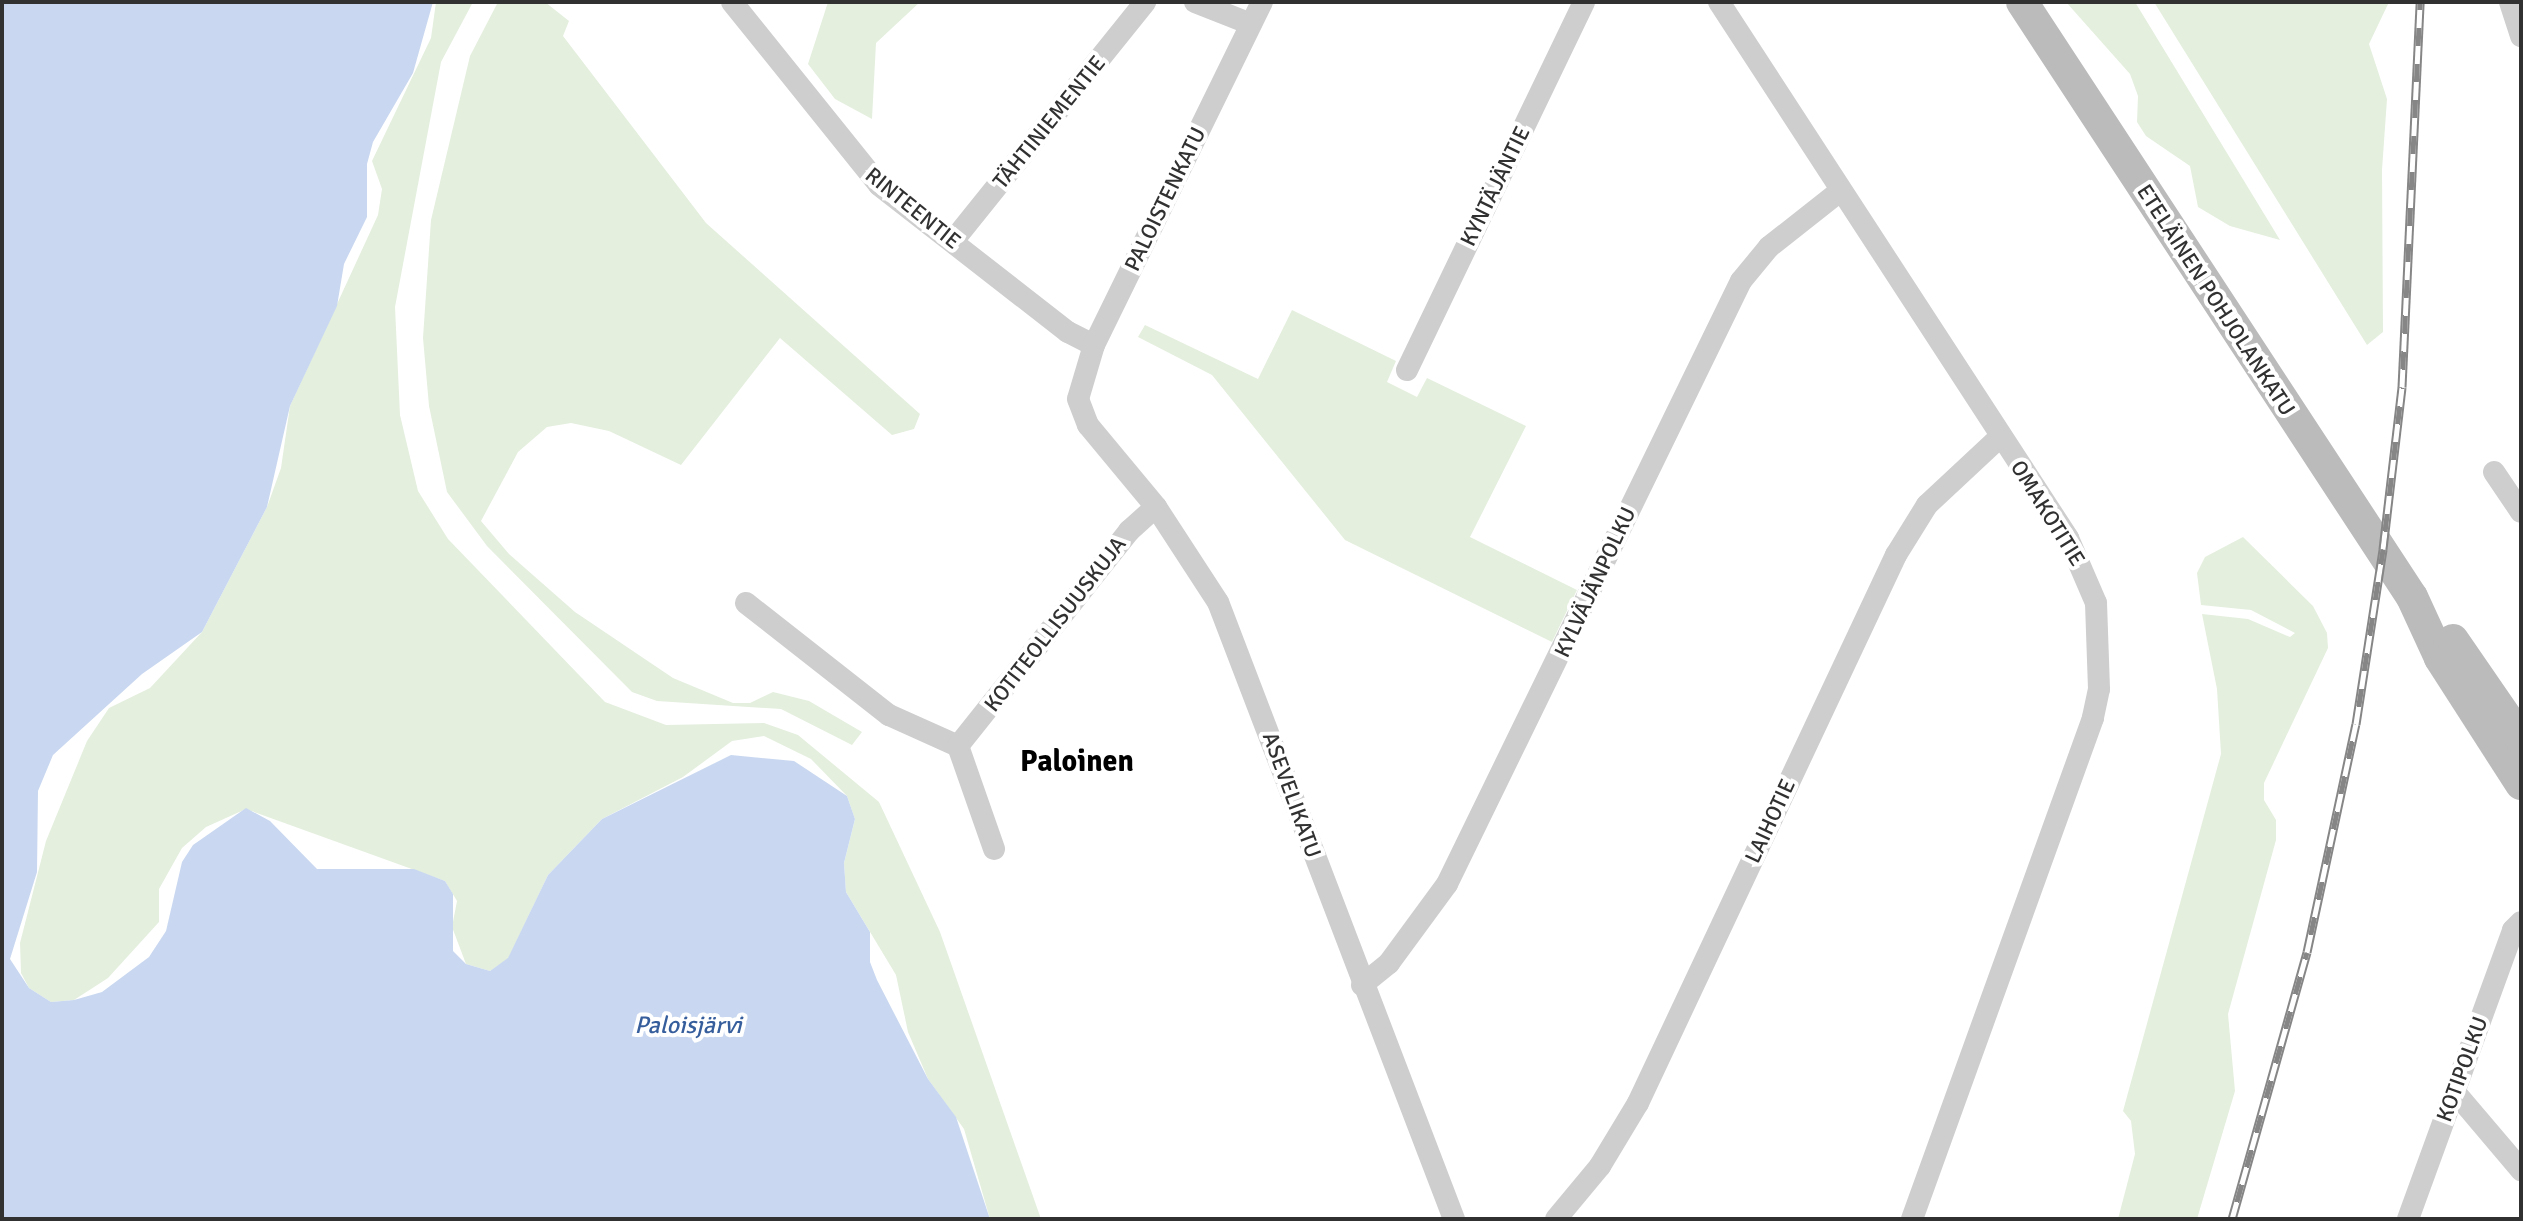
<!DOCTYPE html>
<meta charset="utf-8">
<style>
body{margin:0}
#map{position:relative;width:2523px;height:1221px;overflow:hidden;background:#fff;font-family:Signika,sans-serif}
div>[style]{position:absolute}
.green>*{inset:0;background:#e4efde}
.water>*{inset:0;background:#c9d8f0}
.street>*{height:22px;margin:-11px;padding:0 11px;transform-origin:11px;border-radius:11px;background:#cecece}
.secondary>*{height:32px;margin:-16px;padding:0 16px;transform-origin:16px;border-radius:16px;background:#bbb}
.rail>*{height:9px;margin-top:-4.5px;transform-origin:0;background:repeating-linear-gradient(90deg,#fff 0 18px,#868686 0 36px);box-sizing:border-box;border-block:2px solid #868686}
span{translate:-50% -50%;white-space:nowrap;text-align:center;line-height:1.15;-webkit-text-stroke:8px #fff;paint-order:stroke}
.street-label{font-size:22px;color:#313131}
.water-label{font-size:24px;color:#365e9c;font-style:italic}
.district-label{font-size:30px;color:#000;font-weight:700}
.frame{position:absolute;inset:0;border:4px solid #313131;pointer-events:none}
</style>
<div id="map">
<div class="green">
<div style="clip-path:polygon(436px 2px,473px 2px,441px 62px,395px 307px,400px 415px,418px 491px,448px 539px,605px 702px,666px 725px,764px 723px,798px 735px,879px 802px,940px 932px,1041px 1219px,990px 1219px,964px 1129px,928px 1079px,908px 1032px,896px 975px,846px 892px,844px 863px,855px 819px,847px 796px,811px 759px,764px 736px,732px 741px,683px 777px,602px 819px,548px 875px,508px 959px,490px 971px,466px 964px,452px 927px,457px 901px,445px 881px,246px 809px,206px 827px,182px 848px,159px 889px,159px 922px,108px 978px,74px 1000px,51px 1002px,29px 988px,21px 973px,20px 943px,46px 841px,87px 741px,109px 708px,150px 688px,202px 632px,267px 507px,281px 468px,290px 406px,378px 215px,382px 189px,372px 161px,431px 38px)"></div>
<div style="clip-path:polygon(498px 2px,545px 2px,569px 21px,563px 36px,706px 223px,920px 414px,914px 429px,892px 435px,780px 338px,681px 465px,609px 431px,571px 423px,547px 427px,518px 452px,481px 521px,509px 554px,575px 612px,673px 678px,733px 703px,750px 703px,773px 692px,809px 701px,862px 732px,852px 745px,781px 709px,657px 701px,632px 692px,487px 546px,447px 492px,429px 406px,423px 338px,431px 220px,470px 56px)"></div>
<div style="clip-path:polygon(828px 2px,920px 2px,876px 43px,872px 119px,835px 99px,808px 64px)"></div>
<div style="clip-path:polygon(2066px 2px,2135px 2px,2280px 240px,2230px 226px,2198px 207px,2190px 166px,2146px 136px,2137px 122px,2138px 96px,2130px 74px)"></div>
<div style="clip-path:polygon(2154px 2px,2389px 2px,2369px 44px,2387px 99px,2382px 170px,2383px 332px,2367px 345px)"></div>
<div style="clip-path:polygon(1292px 310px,1396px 361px,1387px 382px,1417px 397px,1427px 378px,1526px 426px,1470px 537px,1577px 590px,1552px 642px,1345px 540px,1212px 375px,1138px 337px,1145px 325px,1258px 379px)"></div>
<div style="clip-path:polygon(2243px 537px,2313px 606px,2327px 633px,2328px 648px,2264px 783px,2264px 800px,2276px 820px,2276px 840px,2228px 1014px,2235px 1091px,2197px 1219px,2118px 1219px,2135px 1154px,2131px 1121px,2123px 1111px,2221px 754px,2217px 689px,2202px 614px,2248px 619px,2290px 637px,2295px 633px,2251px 610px,2201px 605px,2197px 573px,2205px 557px)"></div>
</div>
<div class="water">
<div style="clip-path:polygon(2px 2px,433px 2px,413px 73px,373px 142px,367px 164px,367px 217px,344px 264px,337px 306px,290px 406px,267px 507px,202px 632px,142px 674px,53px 755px,38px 791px,37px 872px,10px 959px,29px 988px,51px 1002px,74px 1000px,102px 992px,149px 957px,166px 931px,182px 862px,193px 845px,246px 808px,270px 821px,317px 869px,414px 869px,445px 881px,453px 894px,453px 951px,466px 964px,490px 971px,508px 958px,548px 875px,602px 819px,731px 755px,794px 761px,847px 796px,855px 819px,844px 863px,846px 892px,870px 932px,870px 962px,877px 980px,928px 1079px,956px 1117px,990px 1219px,2px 1219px)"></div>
</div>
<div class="street">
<div style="left:732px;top:2px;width:235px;rotate:51.2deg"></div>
<div style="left:879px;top:185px;width:239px;rotate:37.9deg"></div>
<div style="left:1068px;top:332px;width:29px;rotate:27deg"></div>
<div style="left:1195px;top:2px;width:60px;rotate:21.4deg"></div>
<div style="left:1262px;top:2px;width:382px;rotate:116.1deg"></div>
<div style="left:1094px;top:345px;width:56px;rotate:106.5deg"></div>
<div style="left:1078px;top:399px;width:28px;rotate:69deg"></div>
<div style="left:1088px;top:425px;width:107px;rotate:50.3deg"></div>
<div style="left:1156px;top:507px;width:113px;rotate:56.9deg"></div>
<div style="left:1218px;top:602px;width:661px;rotate:69.07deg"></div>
<div style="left:1719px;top:2px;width:640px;rotate:56.93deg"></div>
<div style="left:2068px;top:538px;width:71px;rotate:66.7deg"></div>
<div style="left:2096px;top:603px;width:86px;rotate:88deg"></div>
<div style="left:2099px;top:689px;width:30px;rotate:102deg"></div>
<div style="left:2093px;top:718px;width:533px;rotate:109.86deg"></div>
<div style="left:2510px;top:2px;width:36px;rotate:72deg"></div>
<div style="left:953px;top:241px;width:307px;rotate:-51.2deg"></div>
<div style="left:1407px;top:370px;width:408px;rotate:-64.3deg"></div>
<div style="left:2494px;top:472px;width:48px;rotate:56deg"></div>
<div style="left:746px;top:603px;width:182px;rotate:38.1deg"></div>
<div style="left:889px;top:715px;width:76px;rotate:24.2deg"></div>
<div style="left:958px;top:746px;width:109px;rotate:70.7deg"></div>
<div style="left:958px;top:746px;width:275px;rotate:-51.5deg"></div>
<div style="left:1129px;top:531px;width:36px;rotate:-42deg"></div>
<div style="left:1362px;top:985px;width:35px;rotate:-39deg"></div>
<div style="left:1389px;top:963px;width:98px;rotate:-53.7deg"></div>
<div style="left:1447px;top:884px;width:671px;rotate:-64.01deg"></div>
<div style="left:1741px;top:281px;width:44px;rotate:-50.5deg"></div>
<div style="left:1769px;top:247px;width:89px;rotate:-38.2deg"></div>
<div style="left:2454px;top:1091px;width:104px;rotate:49.7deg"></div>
<div style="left:1556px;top:1219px;width:69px;rotate:-50.3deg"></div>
<div style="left:1600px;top:1166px;width:74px;rotate:-58.9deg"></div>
<div style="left:1638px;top:1103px;width:606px;rotate:-64.79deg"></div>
<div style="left:1896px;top:555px;width:59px;rotate:-58.2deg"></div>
<div style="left:1927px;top:505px;width:100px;rotate:-43deg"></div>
<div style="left:2408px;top:1219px;width:307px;rotate:-70deg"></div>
<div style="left:2513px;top:930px;width:11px;rotate:-45deg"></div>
</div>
<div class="secondary">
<div style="left:2022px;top:2px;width:711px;rotate:56.76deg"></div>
<div style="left:2412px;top:597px;width:67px;rotate:65.3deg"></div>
<div style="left:2440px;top:658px;width:150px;rotate:57.3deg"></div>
<div style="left:2453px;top:640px;width:120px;rotate:55.5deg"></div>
</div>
<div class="rail">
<div style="left:2232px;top:1219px;width:277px;rotate:-74.3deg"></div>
<div style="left:2307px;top:952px;width:233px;rotate:-77.9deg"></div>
<div style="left:2356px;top:724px;width:177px;rotate:-81.2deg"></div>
<div style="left:2383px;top:549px;width:163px;rotate:-83.3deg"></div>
<div style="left:2402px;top:387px;width:385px;rotate:-87.3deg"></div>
</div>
<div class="street-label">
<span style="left:1049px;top:122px;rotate:-51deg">TÄHTINIEMENTIE</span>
<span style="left:1495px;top:186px;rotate:-64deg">KYNTÄJÄNTIE</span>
<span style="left:1165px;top:199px;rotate:-64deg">PALOISTENKATU</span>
<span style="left:913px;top:208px;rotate:39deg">RINTEENTIE</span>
<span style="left:2216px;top:300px;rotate:57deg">ETELÄINEN POHJOLANKATU</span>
<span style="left:2048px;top:513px;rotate:58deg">OMAKOTITIE</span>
<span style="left:1595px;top:582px;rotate:-65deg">KYLVÄJÄNPOLKU</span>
<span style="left:1055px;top:624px;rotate:-52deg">KOTITEOLLISUUSKUJA</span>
<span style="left:1292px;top:795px;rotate:70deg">ASEVELIKATU</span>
<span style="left:1770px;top:821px;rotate:-65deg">LAIHOTIE</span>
<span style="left:2462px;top:1069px;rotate:-70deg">KOTIPOLKU</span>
</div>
<div class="water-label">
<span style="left:688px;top:1026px">Paloisjärvi</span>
</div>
<div class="district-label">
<span style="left:1077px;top:762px">Paloinen</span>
</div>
<div class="frame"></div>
</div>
